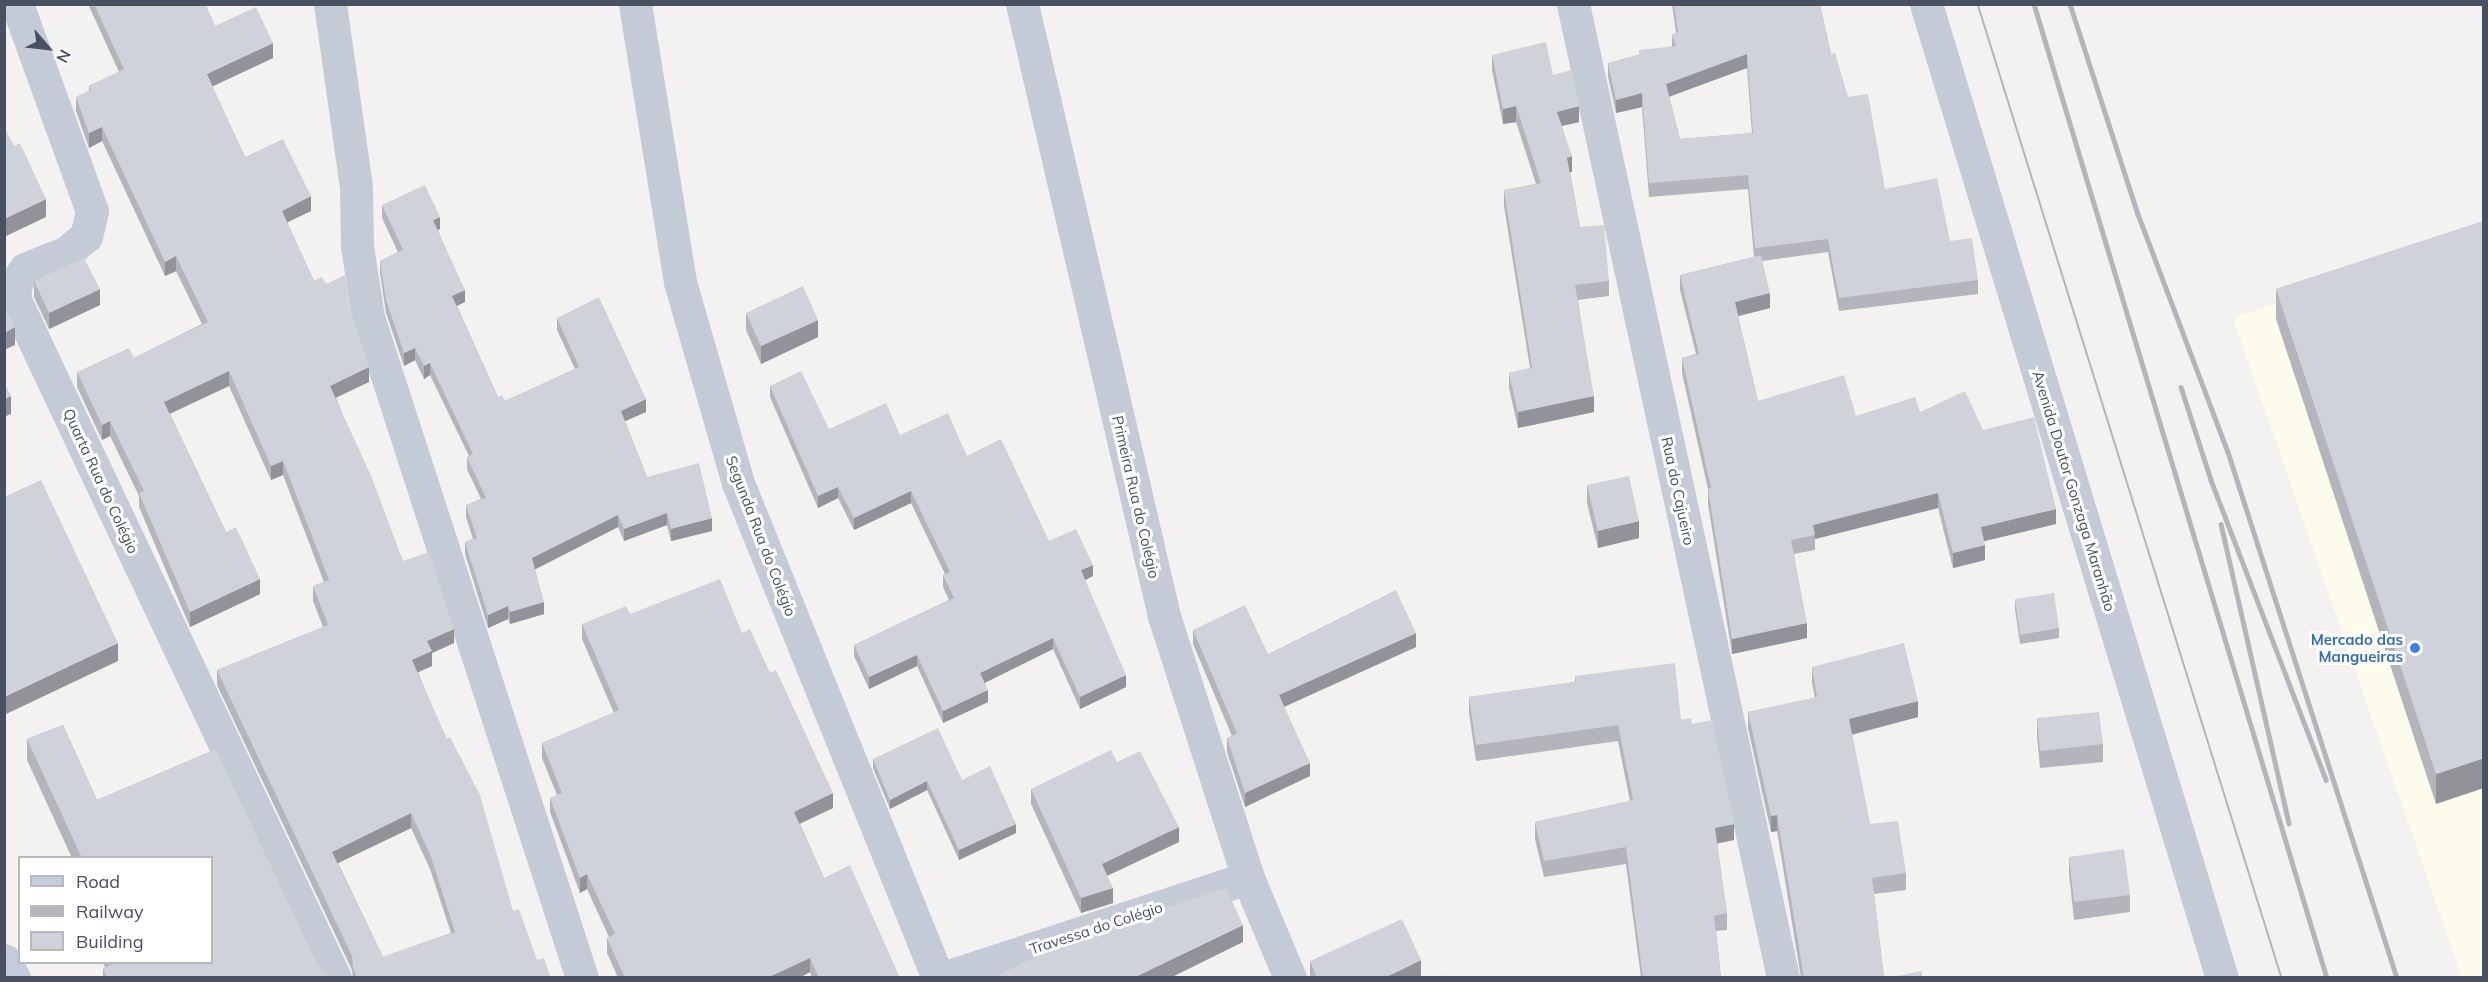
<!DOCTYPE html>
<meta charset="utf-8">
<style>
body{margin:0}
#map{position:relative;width:2488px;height:982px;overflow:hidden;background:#f4f2f1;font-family:Mulish,sans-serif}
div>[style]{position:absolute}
.commercial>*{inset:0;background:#fdfbec}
.minor>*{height:33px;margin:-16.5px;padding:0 16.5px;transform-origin:16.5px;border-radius:16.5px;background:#c5cbd6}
.secondary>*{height:33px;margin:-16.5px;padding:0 16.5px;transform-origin:16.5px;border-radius:16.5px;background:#c4cbda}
.tram>*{height:1.5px;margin:-0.75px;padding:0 0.75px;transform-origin:0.75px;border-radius:0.75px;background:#b3b5bb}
.rail>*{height:4.5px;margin:-2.25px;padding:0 2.25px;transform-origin:2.25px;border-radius:2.25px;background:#b3b5bb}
.wall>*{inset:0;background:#b3b5bb}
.shaded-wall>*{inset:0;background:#929398}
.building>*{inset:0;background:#d0d2d9}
.dots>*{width:16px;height:16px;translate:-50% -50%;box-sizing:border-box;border:3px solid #fff;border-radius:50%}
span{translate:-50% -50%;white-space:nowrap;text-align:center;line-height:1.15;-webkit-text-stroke:6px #fff;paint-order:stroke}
.street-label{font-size:15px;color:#49505f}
.shop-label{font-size:15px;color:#366cbe;font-weight:700}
.right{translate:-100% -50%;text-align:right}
.frame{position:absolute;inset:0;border:6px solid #49505f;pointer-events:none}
.legend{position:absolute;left:18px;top:856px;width:195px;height:108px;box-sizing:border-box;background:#fff;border:2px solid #b6b9bf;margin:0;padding:8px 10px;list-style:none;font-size:18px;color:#49505f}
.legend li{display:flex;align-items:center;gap:12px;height:30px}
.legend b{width:30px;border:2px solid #b6b9bf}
.north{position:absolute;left:18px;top:18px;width:60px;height:60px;-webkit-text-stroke:4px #fff;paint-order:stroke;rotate:118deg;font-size:16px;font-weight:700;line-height:24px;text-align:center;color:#49505f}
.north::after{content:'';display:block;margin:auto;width:21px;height:27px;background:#49505f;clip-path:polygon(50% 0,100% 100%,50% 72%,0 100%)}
</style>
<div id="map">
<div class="commercial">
<div style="clip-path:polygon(2483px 233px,2483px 977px,2462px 977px,2233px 318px)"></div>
</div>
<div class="minor">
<div style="left:17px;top:4px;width:220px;rotate:70.1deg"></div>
<div style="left:92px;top:211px;width:26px;rotate:103deg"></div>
<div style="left:86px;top:236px;width:25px;rotate:140deg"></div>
<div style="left:67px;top:252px;width:45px;rotate:158deg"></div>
<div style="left:25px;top:269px;width:16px;rotate:125deg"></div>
<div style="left:16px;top:282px;width:16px;rotate:97deg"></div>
<div style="left:14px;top:298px;width:752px;rotate:64.73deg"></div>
<div style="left:330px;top:4px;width:185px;rotate:81.9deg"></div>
<div style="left:356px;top:187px;width:59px;rotate:89deg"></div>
<div style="left:357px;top:246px;width:72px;rotate:81.2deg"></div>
<div style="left:368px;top:317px;width:695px;rotate:72.06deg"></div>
<div style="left:635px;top:4px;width:282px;rotate:80.8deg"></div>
<div style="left:680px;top:282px;width:209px;rotate:73.9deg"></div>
<div style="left:738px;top:483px;width:534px;rotate:68deg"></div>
<div style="left:1022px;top:4px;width:628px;rotate:76.94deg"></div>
<div style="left:1164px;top:616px;width:275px;rotate:72.2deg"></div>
<div style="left:1248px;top:878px;width:108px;rotate:67.2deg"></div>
<div style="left:1573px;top:4px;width:996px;rotate:77.83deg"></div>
<div style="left:1926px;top:4px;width:1018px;rotate:73.1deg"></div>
<div style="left:943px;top:978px;width:321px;rotate:-18.2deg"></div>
</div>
<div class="secondary">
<div style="left:4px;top:960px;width:21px;rotate:61deg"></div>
</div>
<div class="tram">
<div style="left:1978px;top:4px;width:1020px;rotate:72.67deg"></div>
</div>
<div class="rail">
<div style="left:2034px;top:4px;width:1017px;rotate:73.26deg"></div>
<div style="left:2070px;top:4px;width:221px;rotate:72.1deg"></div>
<div style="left:2138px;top:214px;width:254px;rotate:69.3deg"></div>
<div style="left:2228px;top:452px;width:552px;rotate:72.19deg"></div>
<div style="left:2181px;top:387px;width:98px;rotate:72.1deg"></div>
<div style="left:2211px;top:480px;width:321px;rotate:69deg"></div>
<div style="left:2221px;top:524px;width:307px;rotate:77.2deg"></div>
</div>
<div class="wall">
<div style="clip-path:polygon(evenodd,88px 4px,205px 4px,215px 26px,273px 58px,212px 86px,245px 157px,311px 211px,287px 222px,314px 281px,326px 284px,350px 308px,369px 382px,336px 398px,403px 561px,454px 643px,432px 653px,432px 666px,418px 672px,513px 911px,537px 960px,551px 978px,353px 978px,352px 970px,217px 685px,217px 670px,323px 627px,313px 601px,313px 586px,324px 582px,283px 475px,271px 480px,229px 386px,170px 414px,226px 532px,260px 594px,190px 627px,139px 507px,139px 496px,110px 436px,102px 440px,77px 387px,77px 372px,134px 358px,202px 324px,176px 271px,165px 276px,102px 141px,89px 148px,76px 111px,76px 97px,89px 91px,89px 86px,119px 72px,88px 4px,411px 828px,430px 869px,451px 933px,383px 957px,338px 863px,411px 828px)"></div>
<div style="clip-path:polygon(evenodd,1672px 4px,1820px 4px,1831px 54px,1848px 97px,1885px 189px,1950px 241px,1978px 280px,1978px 294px,1839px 311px,1828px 252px,1762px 261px,1770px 308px,1738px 316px,1758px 401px,1856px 416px,1920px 412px,1983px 430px,2056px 524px,1984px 541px,1985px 560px,1953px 568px,1938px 508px,1815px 539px,1815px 550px,1794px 554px,1807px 638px,1732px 654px,1708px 504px,1708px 489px,1682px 373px,1682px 358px,1696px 354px,1680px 290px,1680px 275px,1754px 257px,1748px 189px,1649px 197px,1642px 107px,1616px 113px,1608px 77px,1608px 63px,1672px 46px,1672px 35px,1676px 33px,1672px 4px,1747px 68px,1752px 133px,1680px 139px,1669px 96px,1747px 68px)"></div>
<div style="clip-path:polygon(1492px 55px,1553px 75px,1579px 122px,1562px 126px,1572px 172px,1570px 172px,1580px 227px,1609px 281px,1609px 296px,1578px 300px,1594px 412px,1518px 428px,1509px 388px,1509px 373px,1530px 368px,1504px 206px,1504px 190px,1536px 184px,1516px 122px,1503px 124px,1492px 70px)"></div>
<div style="clip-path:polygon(382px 205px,440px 229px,438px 230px,465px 302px,457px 306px,498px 397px,505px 401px,575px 369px,557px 330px,557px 318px,646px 412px,625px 421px,647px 477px,712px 531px,671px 541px,667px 525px,624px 541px,618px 527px,535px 569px,544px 614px,510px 624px,508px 619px,488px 628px,465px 554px,465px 542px,473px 539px,466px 517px,466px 505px,481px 499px,467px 469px,467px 457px,469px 456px,430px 375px,424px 379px,415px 360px,404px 366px,386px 313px,380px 273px,380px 261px,398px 252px,382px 218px)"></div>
<div style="clip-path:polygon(2484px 221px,2436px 804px,2276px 319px,2276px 289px)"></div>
<div style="clip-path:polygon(34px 281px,100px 305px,49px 329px,34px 297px)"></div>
<div style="clip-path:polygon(746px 313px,818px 337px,761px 364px,746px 330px)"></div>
<div style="clip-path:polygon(770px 386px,829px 429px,900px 435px,967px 456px,1049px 541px,1093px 576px,1085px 580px,1126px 687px,1080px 709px,1053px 649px,985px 683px,988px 702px,943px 723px,917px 666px,869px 689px,854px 656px,854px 645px,949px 600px,943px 587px,943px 575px,945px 574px,911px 503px,854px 530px,838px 498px,818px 508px,770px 397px)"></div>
<div style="clip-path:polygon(1587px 485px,1639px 538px,1598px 548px,1587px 503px)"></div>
<div style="clip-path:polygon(2015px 599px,2059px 628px,2059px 638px,2020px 644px,2015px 609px)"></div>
<div style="clip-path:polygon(630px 614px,742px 633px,833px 808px,800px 824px,824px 878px,900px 978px,812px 978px,810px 972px,799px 978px,618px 978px,607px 953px,607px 938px,609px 937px,587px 889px,580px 893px,550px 812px,550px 798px,557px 795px,542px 758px,542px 743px,614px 713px,582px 639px,582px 624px)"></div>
<div style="clip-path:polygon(1193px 630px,1268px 654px,1416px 647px,1284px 707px,1310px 776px,1245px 807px,1227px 752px,1227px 738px,1232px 736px,1193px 644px)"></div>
<div style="clip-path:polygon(1812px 667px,1918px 717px,1852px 735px,1870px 824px,1906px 873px,1906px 890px,1874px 894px,1884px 978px,1801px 978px,1777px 831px,1771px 832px,1748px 728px,1748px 712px,1815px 698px,1812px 683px)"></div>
<div style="clip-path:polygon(1575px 676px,1692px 724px,1734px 840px,1717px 843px,1727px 913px,1727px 930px,1716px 931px,1721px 978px,1641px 978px,1626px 864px,1544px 877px,1535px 839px,1535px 822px,1630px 801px,1618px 741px,1476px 761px,1469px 713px,1469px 697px,1575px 682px)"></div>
<div style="clip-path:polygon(2037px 718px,2103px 744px,2103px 762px,2040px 768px,2037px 736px)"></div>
<div style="clip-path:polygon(63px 725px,97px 800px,216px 749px,318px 965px,329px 975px,329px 978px,103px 978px,103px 969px,105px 967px,103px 963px,212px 963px,212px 858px,72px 858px,27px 760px,27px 739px)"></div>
<div style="clip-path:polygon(873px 759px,962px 780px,1016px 833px,959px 860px,927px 790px,890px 809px,873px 768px)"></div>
<div style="clip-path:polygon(1117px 762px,1179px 842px,1107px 876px,1113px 903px,1081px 913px,1031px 804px,1031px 789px)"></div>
<div style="clip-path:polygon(2069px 857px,2130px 895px,2130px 912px,2074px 920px,2069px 874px)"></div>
<div style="clip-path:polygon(1310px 961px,1421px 978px,1310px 978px)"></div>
</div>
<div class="shaded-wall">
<div style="clip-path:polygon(273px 43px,273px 58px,207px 89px,207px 74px)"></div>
<div style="clip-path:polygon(1747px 54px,1747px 68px,1666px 98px,1666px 84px)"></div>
<div style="clip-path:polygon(1642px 93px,1642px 107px,1616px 113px,1616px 100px)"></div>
<div style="clip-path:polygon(1516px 106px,1516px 122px,1503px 124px,1503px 109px)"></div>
<div style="clip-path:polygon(1579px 106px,1579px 122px,1557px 127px,1557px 112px)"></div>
<div style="clip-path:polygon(102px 127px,102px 141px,89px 148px,89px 133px)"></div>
<div style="clip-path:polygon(1572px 156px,1572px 172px,1567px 173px,1567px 158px)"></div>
<div style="clip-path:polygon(311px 196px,311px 211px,282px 225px,282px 211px)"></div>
<div style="clip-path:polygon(46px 199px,46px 217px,4px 237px,4px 219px)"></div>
<div style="clip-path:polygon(440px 217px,440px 229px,433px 232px,433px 220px)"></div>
<div style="clip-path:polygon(176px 256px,176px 271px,165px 276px,165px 262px)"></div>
<div style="clip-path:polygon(100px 289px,100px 305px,49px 329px,49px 313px)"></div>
<div style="clip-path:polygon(465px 290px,465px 302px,452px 308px,452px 296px)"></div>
<div style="clip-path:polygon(1770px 293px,1770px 308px,1735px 317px,1735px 302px)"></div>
<div style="clip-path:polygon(818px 320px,818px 337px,761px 364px,761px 346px)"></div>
<div style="clip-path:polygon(15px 327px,15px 345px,4px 350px,4px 333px)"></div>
<div style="clip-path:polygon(415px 348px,415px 360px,404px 366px,404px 353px)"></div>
<div style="clip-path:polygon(430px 363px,430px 375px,424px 379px,424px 366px)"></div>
<div style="clip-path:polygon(369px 367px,369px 382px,330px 400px,330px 386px)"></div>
<div style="clip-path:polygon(229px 371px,229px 386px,164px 416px,164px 402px)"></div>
<div style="clip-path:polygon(11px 396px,11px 414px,4px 417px,4px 399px)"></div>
<div style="clip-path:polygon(1594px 396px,1594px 412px,1518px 428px,1518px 412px)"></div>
<div style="clip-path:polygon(646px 399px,646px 412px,621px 423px,621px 411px)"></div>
<div style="clip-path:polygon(110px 421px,110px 436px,102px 440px,102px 425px)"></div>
<div style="clip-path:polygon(283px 461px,283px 475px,271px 480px,271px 466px)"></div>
<div style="clip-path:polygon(838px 487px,838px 498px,818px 508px,818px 496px)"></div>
<div style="clip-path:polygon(911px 491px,911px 503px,854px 530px,854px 518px)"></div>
<div style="clip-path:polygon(1938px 493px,1938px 508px,1815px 539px,1813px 525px)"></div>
<div style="clip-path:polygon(2056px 509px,2056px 524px,1981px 542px,1981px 527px)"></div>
<div style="clip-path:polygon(667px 513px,667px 525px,624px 541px,624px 529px)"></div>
<div style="clip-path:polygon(618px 515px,618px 527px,532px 571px,532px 558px)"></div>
<div style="clip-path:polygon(712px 518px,712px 531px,671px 541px,671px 529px)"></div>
<div style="clip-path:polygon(1639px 521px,1639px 538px,1598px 548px,1598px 531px)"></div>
<div style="clip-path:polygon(1985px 545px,1985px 560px,1953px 568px,1953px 553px)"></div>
<div style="clip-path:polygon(1093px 565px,1093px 576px,1081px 582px,1081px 570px)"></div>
<div style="clip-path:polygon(260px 579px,260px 594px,190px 627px,190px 612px)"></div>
<div style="clip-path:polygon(544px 602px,544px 614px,510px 624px,510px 612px)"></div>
<div style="clip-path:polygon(508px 606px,508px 619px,488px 628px,488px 615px)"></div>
<div style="clip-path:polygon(1807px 623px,1807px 638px,1732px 654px,1732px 639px)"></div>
<div style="clip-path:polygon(454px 629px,454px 643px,432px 653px,432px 666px,412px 675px,412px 660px,427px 641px)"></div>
<div style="clip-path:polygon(1416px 633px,1416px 647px,1279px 709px,1279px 695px)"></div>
<div style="clip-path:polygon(1053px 638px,1053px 649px,980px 685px,980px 673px)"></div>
<div style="clip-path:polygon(118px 643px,118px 661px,4px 715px,4px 697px)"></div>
<div style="clip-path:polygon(917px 655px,917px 666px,869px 689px,869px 677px)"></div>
<div style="clip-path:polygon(1126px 675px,1126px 687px,1080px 709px,1080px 697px)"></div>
<div style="clip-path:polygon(988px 690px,988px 702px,943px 723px,943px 711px)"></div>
<div style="clip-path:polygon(1918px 701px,1918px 717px,1849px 735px,1849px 719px)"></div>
<div style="clip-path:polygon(2484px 758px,2484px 788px,2436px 804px,2436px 774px)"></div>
<div style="clip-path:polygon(1310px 763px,1310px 776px,1245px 807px,1245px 793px)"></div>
<div style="clip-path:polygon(927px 781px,927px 790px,890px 809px,890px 800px)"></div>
<div style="clip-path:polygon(833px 793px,833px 808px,794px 826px,794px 812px)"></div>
<div style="clip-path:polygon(411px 813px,411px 828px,332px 866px,332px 852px)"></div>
<div style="clip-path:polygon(1777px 815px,1777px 831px,1771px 832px,1771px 816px)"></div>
<div style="clip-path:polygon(1016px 824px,1016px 833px,959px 860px,959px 850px)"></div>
<div style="clip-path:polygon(1734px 824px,1734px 840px,1715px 844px,1715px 828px)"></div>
<div style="clip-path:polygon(1179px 827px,1179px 842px,1102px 878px,1102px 864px)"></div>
<div style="clip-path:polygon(587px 874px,587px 889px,580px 893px,580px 878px)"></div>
<div style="clip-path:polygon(1113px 888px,1113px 903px,1081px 913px,1081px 898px)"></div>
<div style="clip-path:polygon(1243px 925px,1243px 942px,1170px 978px,1133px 978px)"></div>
<div style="clip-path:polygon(810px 958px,810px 972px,799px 978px,767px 978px)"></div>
<div style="clip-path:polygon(1421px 960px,1421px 978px,1384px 978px)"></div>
</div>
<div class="building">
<div style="clip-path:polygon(evenodd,94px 4px,205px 4px,215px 26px,256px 7px,273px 43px,207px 74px,245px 157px,283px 139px,311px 196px,282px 211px,314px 281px,322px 277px,326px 284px,345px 275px,350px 308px,369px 367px,330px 386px,372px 478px,403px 561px,429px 552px,454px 629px,427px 641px,432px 651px,412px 660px,447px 739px,450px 737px,480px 795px,513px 911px,519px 909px,537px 960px,544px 958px,551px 978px,357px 978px,353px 967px,352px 956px,217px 670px,328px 625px,313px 586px,329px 580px,283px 461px,271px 466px,229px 371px,164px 402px,226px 532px,236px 527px,260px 579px,190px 612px,139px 493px,144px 491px,110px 421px,102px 425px,77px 372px,129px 348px,134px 358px,208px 322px,176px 256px,165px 262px,102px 127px,89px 133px,76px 97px,91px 90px,89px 86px,124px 69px,94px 4px,411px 813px,430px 854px,455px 932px,383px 957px,332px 852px,411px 813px)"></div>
<div style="clip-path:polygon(evenodd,1674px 4px,1820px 4px,1831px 54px,1835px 53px,1848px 97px,1868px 94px,1885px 189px,1937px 178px,1950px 241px,1972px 238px,1978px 280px,1839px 298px,1828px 239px,1755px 248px,1748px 175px,1649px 183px,1642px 93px,1616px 100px,1608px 63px,1639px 55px,1639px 50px,1676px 46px,1672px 35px,1678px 32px,1674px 4px,1747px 54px,1753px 133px,1680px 139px,1666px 84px,1747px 54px)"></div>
<div style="clip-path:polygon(1546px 42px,1553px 75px,1571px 70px,1579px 106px,1557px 112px,1572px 156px,1567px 158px,1580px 227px,1604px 225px,1609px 281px,1575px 285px,1594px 396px,1518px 412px,1509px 373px,1532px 368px,1504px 190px,1541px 183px,1516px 106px,1503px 109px,1492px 55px)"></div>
<div style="clip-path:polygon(4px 127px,14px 146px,20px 143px,46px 199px,4px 219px)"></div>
<div style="clip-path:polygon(425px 185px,440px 217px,433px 220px,465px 290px,452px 296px,498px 397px,502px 395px,505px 401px,579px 367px,557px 318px,599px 297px,646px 399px,621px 411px,647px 477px,699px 463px,712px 518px,671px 529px,667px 513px,624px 529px,618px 515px,532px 558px,544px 602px,510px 612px,508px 606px,488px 615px,465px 542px,477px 538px,466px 505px,486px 498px,467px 457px,473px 454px,430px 363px,424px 366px,415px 348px,404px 353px,386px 300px,380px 261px,403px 250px,382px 205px)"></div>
<div style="clip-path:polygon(2484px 221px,2484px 758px,2436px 774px,2276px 289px)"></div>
<div style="clip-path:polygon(1761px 255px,1770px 293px,1735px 302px,1758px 401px,1844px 375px,1856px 416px,1915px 397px,1920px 412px,1965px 391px,1983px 430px,2034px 417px,2056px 509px,1981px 527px,1985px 545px,1953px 553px,1938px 493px,1813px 525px,1815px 535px,1791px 540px,1807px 623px,1732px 639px,1708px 489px,1711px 488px,1682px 358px,1699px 354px,1680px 275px)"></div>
<div style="clip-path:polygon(84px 258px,100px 289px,49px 313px,34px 281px)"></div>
<div style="clip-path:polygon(803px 286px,818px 320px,761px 346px,746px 313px)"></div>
<div style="clip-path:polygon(4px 304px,15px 327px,4px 333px)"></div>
<div style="clip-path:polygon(801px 371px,829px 429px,886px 403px,900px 435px,948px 413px,967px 456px,1001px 439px,1049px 541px,1076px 529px,1093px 565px,1081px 570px,1126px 675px,1080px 697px,1053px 638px,980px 673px,988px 690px,943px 711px,917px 655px,869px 677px,854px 645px,954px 598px,943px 575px,950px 572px,911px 491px,854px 518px,838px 487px,818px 496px,770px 386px)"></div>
<div style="clip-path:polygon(4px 382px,11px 396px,4px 399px)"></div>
<div style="clip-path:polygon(1629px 476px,1639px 521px,1598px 531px,1587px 485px)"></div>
<div style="clip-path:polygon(41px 480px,118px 643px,4px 697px,4px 497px)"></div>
<div style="clip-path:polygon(720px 579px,742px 633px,750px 629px,770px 673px,776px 670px,833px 793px,794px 812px,824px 878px,850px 865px,900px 978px,819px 978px,810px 958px,767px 978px,625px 978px,607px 938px,615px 934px,587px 874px,580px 878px,550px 798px,562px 793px,542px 743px,619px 710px,582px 624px,626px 606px,630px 614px)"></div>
<div style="clip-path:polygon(1396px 590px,1416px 633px,1279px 695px,1310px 763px,1245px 793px,1227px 738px,1237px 733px,1193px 630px,1245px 605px,1268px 654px)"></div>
<div style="clip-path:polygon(2054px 593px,2059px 628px,2020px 635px,2015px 599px)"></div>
<div style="clip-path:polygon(1904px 643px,1918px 701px,1849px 719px,1870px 824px,1898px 821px,1906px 873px,1872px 878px,1884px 978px,1804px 978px,1777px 815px,1771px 816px,1748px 712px,1817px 697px,1812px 667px)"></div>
<div style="clip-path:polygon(1675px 663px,1681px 720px,1691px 718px,1692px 724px,1712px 720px,1734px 824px,1715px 828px,1727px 913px,1714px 916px,1721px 978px,1643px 978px,1626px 847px,1544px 861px,1535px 822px,1633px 800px,1618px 725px,1476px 745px,1469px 697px,1576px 682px,1575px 676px)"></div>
<div style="clip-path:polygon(2099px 712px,2103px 744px,2040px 751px,2037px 718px)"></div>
<div style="clip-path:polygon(63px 725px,97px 800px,216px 749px,318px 965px,329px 975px,324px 978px,107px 978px,103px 969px,114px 963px,113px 963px,212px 963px,212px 858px,82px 858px,27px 739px)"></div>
<div style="clip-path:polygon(938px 728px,962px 780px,990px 766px,1016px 824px,959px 850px,927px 781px,890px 800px,873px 759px)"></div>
<div style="clip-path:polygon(1111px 750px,1117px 762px,1140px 751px,1179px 827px,1102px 864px,1113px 888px,1081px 898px,1031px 789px)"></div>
<div style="clip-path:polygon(2124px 849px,2130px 895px,2074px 902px,2069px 857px)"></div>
<div style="clip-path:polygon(1226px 888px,1243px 925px,1133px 978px,994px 978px,1073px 938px)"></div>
<div style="clip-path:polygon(1402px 919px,1421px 960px,1384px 978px,1317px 978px,1310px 961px)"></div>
<div style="clip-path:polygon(1922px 971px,1922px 978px,1886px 978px)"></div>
<div style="clip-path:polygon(1446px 975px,1447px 978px,1438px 978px)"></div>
</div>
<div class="dots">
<div style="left:2415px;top:648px;background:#3f7fe0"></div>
</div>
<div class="street-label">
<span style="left:101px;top:481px;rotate:65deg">Quarta Rua do Colégio</span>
<span style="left:1678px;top:491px;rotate:78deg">Rua do Cajueiro</span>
<span style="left:2074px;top:491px;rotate:73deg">Avenida Doutor Gonzaga Maranhão</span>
<span style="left:1136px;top:497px;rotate:77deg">Primeira Rua do Colégio</span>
<span style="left:761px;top:536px;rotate:69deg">Segunda Rua do Colégio</span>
<span style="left:1096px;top:928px;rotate:-18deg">Travessa do Colégio</span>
</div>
<div class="shop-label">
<span class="right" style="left:2403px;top:648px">Mercado das<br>Mangueiras</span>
</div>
<div class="frame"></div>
<ul class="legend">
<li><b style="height:8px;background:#c4cbda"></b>Road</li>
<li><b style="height:8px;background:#b3b5bb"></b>Railway</li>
<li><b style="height:16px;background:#d0d2d9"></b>Building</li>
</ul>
<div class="north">N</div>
</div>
